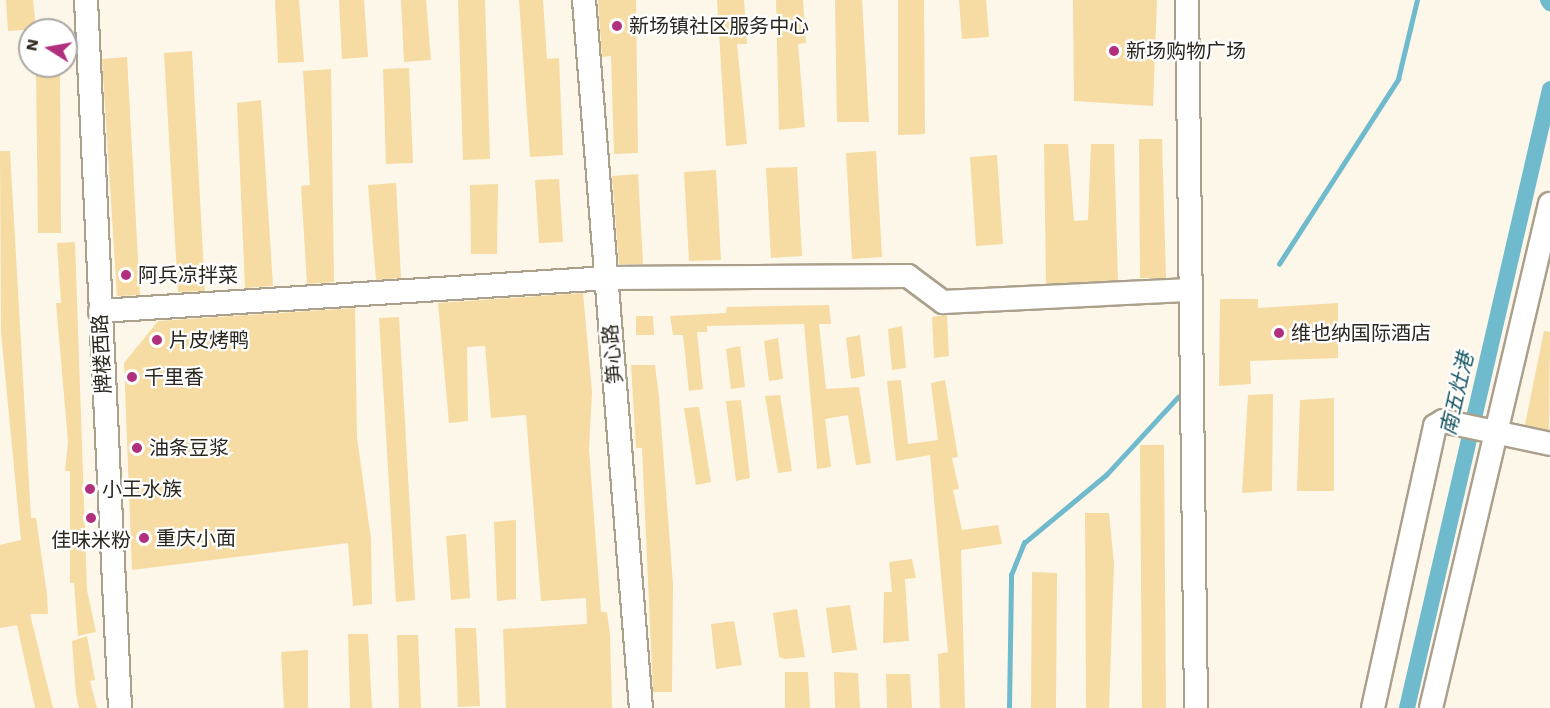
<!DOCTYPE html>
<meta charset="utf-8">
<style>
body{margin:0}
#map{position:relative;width:1550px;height:708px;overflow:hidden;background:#fdf7ea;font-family:"Work Sans","Noto Sans SC",sans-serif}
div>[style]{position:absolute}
.stream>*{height:4.5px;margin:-2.25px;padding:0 2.25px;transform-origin:2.25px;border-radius:2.25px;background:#70bacd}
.canal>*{height:16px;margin:-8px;padding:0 8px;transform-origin:8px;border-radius:8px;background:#70bacd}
.building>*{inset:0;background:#f6dba3}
.roads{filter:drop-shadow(2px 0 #aaa08c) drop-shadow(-2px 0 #aaa08c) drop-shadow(0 2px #aaa08c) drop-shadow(0 -2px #aaa08c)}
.minor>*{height:22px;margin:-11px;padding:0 11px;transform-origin:11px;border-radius:11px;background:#fff}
.dots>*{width:16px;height:16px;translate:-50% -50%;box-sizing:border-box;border:3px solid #fff;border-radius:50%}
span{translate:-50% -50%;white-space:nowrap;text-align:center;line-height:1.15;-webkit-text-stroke:4.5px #fff;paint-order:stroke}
.poi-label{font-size:20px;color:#2a261e}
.left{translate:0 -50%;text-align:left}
.street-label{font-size:20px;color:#2a261e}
.water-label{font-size:21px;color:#145361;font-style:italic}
.north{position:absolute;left:18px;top:18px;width:60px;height:60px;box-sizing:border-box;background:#fff;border:2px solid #aaa8a5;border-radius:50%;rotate:281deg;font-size:16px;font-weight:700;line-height:24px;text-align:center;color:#2a261e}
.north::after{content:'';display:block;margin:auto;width:21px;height:27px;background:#b0307e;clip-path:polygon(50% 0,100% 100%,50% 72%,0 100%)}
</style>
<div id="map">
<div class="stream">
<div style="left:1279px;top:264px;width:220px;rotate:-57.2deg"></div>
<div style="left:1398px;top:79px;width:81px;rotate:-76.5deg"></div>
<div style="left:1009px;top:708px;width:133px;rotate:-89.1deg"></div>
<div style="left:1011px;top:575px;width:35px;rotate:-68deg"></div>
<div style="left:1024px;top:543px;width:107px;rotate:-39.7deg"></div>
<div style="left:1106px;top:475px;width:106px;rotate:-47.3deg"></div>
</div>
<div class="canal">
<div style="left:1548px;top:0;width:4px;rotate:56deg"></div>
<div style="left:1407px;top:708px;width:635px;rotate:-76.99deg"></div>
</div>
<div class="building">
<div style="clip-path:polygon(6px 0,33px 0,36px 29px,8px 31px)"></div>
<div style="clip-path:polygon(275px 0,299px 0,304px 62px,278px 63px)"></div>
<div style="clip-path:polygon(339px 0,364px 0,368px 57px,342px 59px)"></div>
<div style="clip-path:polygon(401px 0,426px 0,431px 60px,404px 62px)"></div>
<div style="clip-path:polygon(458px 0,485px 0,490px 159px,463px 160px)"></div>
<div style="clip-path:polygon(519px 0,543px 0,547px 59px,559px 58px,563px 155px,530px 157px)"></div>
<div style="clip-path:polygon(598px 0,636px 0,638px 153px,614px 154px,611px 56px,602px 57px)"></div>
<div style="clip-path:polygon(717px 0,744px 0,747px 44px,737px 44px,747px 144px,726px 146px)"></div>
<div style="clip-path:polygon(776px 0,803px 0,806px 43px,798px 44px,805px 127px,779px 130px)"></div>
<div style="clip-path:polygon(835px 0,862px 0,869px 122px,837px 122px)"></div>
<div style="clip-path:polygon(898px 0,924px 0,925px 134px,898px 135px)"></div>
<div style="clip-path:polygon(959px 0,986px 0,989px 37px,962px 39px)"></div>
<div style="clip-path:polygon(1073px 0,1157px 0,1153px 106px,1074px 101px)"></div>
<div style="clip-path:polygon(192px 51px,205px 291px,178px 292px,164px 53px)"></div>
<div style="clip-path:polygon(127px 57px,140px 295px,117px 296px,102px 59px)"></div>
<div style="clip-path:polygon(36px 66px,60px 66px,61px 233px,38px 233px)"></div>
<div style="clip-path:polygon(409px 68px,413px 163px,386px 164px,383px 69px)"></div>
<div style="clip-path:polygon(331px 69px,334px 282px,307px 284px,301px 186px,310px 185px,303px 71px)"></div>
<div style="clip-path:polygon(261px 100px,273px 286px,245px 288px,237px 103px)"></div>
<div style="clip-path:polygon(1139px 139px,1162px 139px,1166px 278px,1140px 278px)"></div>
<div style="clip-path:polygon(1044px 144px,1068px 144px,1074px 221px,1088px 220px,1091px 144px,1114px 144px,1118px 280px,1046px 284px)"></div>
<div style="clip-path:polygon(0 151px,10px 151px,31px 518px,36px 518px,47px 594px,48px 614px,30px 614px,53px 708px,35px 708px,17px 625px,0 628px,0 545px,21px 540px,1px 332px)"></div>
<div style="clip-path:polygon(876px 151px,882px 257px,852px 259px,846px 153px)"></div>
<div style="clip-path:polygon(997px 155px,1003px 244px,976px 246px,970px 157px)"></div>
<div style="clip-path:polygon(797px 167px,802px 256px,771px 258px,766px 168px)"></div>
<div style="clip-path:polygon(716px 170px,721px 260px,689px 261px,684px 172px)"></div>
<div style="clip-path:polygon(638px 174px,643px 264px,619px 264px,612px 176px)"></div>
<div style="clip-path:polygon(559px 179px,563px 242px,539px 243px,535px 180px)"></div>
<div style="clip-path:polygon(396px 183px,401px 278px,376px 280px,368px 185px)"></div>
<div style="clip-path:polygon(498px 184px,497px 254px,471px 254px,470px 185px)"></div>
<div style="clip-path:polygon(75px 242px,87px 590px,96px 632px,78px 636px,74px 583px,70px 583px,70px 471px,65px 471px,68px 442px,56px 303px,61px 303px,57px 243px)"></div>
<div style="clip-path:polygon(583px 293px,592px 392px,589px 449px,601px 612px,607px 612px,610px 635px,612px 708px,506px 708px,503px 629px,587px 624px,586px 598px,541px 601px,526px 415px,491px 418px,485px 346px,467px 347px,468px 421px,449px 423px,438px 303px)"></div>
<div style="clip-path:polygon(1220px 299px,1258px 299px,1258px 308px,1338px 303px,1338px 358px,1250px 361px,1251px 384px,1219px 386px)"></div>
<div style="clip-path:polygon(829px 305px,831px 324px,819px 324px,826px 389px,859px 387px,871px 463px,856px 465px,848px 415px,825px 419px,831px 467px,817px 469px,804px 324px,707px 326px,707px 332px,697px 332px,703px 389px,689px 391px,683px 335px,673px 335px,670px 316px,726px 313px,727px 307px)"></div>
<div style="clip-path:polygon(355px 308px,357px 437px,371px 539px,372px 604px,353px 606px,348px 543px,132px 570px,124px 363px,158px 321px)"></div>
<div style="clip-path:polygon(947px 315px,949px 356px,934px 358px,932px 317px)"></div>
<div style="clip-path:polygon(636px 316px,653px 316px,654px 335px,636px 335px)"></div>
<div style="clip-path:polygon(399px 317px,415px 600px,396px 602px,379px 318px)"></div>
<div style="clip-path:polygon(902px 326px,906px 368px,892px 370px,888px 329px)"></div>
<div style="clip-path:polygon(1544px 331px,1550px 332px,1549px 430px,1525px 425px)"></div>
<div style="clip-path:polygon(860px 335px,865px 376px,851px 379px,846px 338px)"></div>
<div style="clip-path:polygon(778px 338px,783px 379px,769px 381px,764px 341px)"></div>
<div style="clip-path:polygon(740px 346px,745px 387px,731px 389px,726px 349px)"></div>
<div style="clip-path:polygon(631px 365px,655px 365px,659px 397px,673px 584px,672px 692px,653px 692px,642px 448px,636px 448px)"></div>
<div style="clip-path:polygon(901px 380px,908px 444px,938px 440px,931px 383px,945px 380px,958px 457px,952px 458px,959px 489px,953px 490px,962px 530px,998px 525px,1002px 544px,961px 550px,965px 708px,940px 708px,938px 654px,948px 652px,930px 455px,896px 461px,887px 381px)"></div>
<div style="clip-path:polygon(1273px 394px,1272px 491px,1242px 493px,1248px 395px)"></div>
<div style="clip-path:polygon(780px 395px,792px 471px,778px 473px,765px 396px)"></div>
<div style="clip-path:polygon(1334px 398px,1334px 491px,1297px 491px,1300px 400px)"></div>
<div style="clip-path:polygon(741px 400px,750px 478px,736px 481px,726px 401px)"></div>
<div style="clip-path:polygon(699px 407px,711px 482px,696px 485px,684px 408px)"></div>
<div style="clip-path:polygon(1140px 445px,1164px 445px,1166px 708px,1142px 708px)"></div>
<div style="clip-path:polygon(1085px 513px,1109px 513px,1114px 564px,1109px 708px,1086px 708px)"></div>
<div style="clip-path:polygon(516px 520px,516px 599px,497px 601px,494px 522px)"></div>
<div style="clip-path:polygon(466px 534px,470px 598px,451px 600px,446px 536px)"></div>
<div style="clip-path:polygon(912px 559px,916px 578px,905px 579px,909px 641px,883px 643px,884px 592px,892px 592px,889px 562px)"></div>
<div style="clip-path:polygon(1032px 572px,1057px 573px,1056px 708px,1031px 708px)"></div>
<div style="clip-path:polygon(850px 605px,857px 650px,832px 653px,826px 608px)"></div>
<div style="clip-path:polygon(797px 609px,805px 657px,785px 659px,779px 657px,773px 613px)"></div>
<div style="clip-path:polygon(734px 621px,742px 665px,716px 669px,711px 624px)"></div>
<div style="clip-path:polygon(455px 628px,476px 628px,480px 706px,458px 707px)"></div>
<div style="clip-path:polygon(348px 634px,368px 634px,372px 708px,350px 708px)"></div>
<div style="clip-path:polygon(397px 635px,418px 635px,421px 708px,399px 708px)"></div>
<div style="clip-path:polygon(87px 636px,95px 680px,90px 681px,97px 708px,79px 708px,76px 695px,72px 641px)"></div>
<div style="clip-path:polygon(308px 650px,308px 708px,284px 708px,281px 652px)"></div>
<div style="clip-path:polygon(785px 672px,808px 672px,810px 708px,785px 708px)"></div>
<div style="clip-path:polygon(834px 672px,858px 673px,860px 708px,835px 708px)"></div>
<div style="clip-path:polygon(886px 674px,910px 674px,912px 708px,887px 708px)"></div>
</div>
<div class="roads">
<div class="minor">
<div style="left:86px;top:0;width:709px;rotate:87.25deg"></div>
<div style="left:584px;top:0;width:710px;rotate:85.4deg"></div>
<div style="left:1187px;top:0;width:708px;rotate:89.27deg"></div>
<div style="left:100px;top:311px;width:508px;rotate:-3.72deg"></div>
<div style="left:607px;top:278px;width:301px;rotate:-0.4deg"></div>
<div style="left:908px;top:276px;width:44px;rotate:36.6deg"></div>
<div style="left:943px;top:302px;width:248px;rotate:-2.8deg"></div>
<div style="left:1373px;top:708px;width:289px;rotate:-77.6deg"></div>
<div style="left:1435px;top:426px;width:9px;rotate:-32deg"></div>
<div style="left:1443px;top:421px;width:109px;rotate:12.1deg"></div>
<div style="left:1431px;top:708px;width:518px;rotate:-76.72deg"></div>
</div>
</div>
<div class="dots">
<div style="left:617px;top:26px;background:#b0307e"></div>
<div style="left:1114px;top:51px;background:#b0307e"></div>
<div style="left:126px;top:275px;background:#b0307e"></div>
<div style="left:1279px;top:333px;background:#b0307e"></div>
<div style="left:157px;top:340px;background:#b0307e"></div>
<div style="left:132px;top:377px;background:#b0307e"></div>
<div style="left:137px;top:448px;background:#b0307e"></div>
<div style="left:90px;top:489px;background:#b0307e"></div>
<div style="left:91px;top:518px;background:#b0307e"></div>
<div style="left:144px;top:538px;background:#b0307e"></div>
</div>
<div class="poi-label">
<span class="left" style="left:629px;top:26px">新场镇社区服务中心</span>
<span class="left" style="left:1126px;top:51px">新场购物广场</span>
<span class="left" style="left:138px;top:275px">阿兵凉拌菜</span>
<span class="left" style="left:1291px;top:333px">维也纳国际酒店</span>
<span class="left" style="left:169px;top:340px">片皮烤鸭</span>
<span class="left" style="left:144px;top:377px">千里香</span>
<span class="left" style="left:149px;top:448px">油条豆浆</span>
<span class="left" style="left:102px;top:489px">小王水族</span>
<span class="left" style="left:156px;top:538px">重庆小面</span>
<span style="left:91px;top:540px">佳味米粉</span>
</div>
<div class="street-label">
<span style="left:102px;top:354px;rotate:-93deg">牌楼西路</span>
<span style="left:613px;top:354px;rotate:-95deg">笋心路</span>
</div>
<div class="water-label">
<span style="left:1457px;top:394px;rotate:-77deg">南五灶港</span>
</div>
<div class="north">N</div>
</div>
